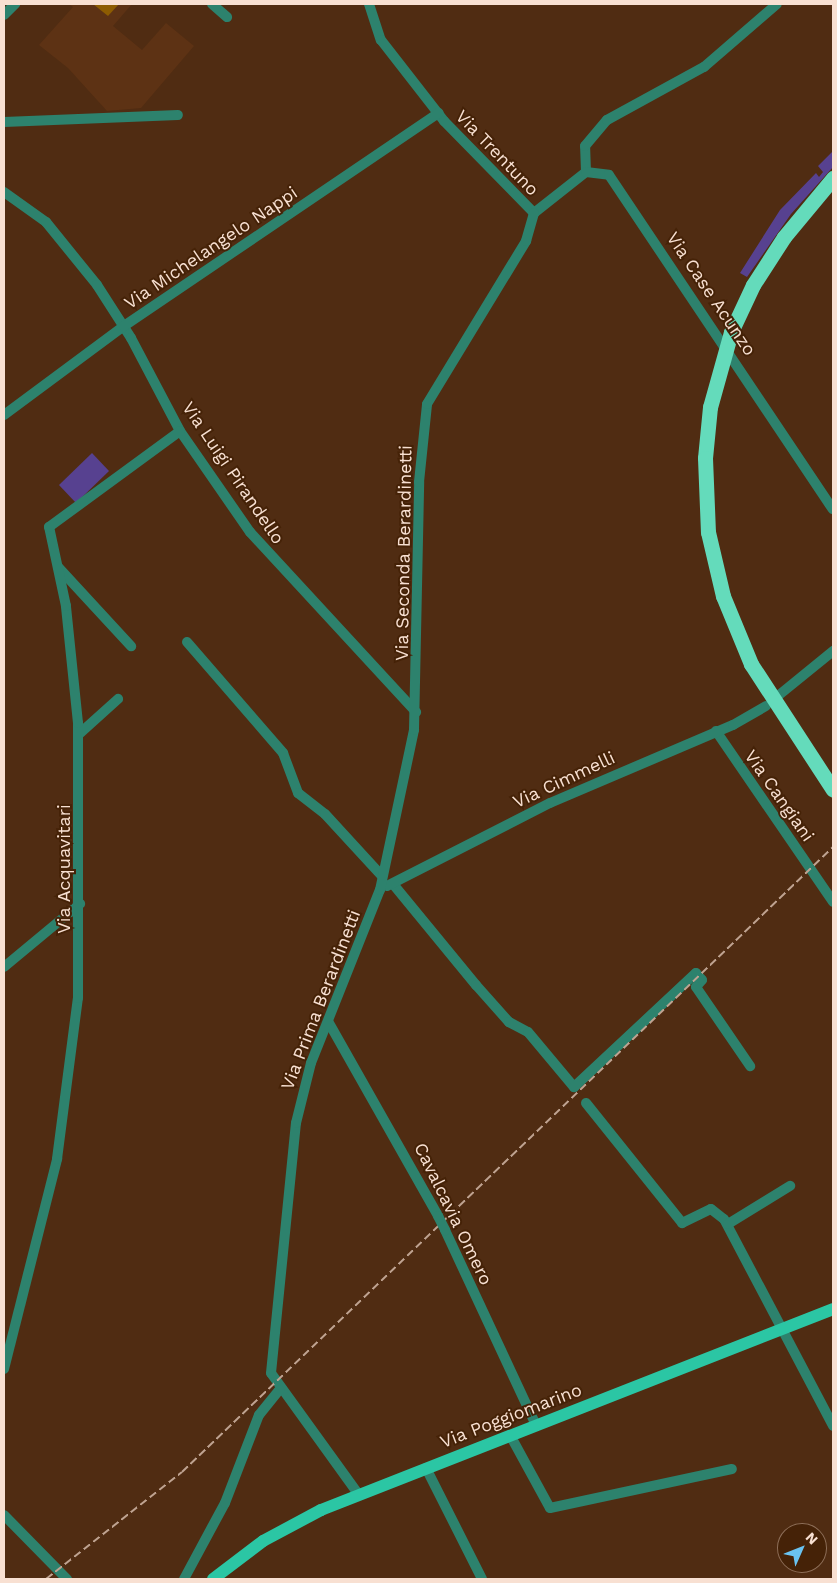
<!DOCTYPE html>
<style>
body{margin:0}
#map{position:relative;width:837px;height:1583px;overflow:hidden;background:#502c12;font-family:"Work Sans",sans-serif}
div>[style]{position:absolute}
.built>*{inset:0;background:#5d3214}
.green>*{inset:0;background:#574190}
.building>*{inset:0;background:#8d5c02}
.minor>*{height:10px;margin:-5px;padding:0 5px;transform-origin:5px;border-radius:5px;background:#2d826d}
.major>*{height:12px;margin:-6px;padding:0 6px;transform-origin:6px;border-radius:6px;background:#2bc6a4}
.highway>*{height:15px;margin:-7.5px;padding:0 7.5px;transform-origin:7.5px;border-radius:7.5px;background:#64dbbb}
.rail>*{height:2px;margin-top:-1px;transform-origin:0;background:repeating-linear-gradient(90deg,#bfa391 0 8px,transparent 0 12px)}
.minor-bridge>*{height:10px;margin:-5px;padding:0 5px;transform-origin:5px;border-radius:5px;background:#2d826d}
.highway-bridge>*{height:15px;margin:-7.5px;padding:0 7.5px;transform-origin:7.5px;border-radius:7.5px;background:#64dbbb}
span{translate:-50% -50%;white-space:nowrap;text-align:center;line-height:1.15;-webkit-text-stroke:4px #452207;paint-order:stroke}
.street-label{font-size:18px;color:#f8e0d2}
.frame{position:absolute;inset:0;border:5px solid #f8e0d2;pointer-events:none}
.north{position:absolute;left:777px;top:1523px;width:50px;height:50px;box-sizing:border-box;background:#452207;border:1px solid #8d6e58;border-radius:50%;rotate:46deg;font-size:14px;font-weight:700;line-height:20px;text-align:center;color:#f8e0d2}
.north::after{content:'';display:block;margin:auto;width:18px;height:22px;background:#6ac3f1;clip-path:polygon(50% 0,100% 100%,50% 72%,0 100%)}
</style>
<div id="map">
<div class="built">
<div style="clip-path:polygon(69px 4px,132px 4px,113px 26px,142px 50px,166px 23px,194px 46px,141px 108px,107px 111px,68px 68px,39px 45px,73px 7px)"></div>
</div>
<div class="green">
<div style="clip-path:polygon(833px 151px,833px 167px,791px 214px,747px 277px,740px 273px,780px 210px,816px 173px,819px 177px,823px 172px,818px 166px)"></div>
<div style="clip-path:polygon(92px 453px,109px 471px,76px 503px,59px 485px)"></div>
</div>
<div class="building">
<div style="clip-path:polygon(93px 4px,119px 4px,108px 16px)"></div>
</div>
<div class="minor">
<div style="left:212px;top:4px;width:20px;rotate:41deg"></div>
<div style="left:369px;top:4px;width:38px;rotate:72deg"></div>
<div style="left:381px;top:40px;width:103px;rotate:52.1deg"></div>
<div style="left:444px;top:121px;width:129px;rotate:45.6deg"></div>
<div style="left:4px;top:15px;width:16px;rotate:-45deg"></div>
<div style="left:4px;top:122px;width:174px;rotate:-2.3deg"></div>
<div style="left:586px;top:172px;width:26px;rotate:-92deg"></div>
<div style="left:585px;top:146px;width:34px;rotate:-50deg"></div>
<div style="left:607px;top:120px;width:111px;rotate:-28.7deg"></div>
<div style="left:704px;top:67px;width:96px;rotate:-40.8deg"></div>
<div style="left:4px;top:192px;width:52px;rotate:35.5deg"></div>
<div style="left:46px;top:222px;width:81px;rotate:51deg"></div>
<div style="left:97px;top:285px;width:63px;rotate:57.3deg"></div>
<div style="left:131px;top:338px;width:105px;rotate:62.2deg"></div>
<div style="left:180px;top:431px;width:123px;rotate:55.3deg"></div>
<div style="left:250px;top:532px;width:245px;rotate:47.3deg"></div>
<div style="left:534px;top:213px;width:66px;rotate:-38.3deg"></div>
<div style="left:586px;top:172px;width:23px;rotate:7deg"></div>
<div style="left:609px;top:175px;width:402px;rotate:56.2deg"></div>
<div style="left:4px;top:415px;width:149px;rotate:-36.6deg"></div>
<div style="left:124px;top:326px;width:380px;rotate:-34.1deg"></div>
<div style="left:58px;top:567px;width:108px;rotate:47.3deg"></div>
<div style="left:187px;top:642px;width:147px;rotate:49.1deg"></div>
<div style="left:283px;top:753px;width:43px;rotate:69.4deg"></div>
<div style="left:298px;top:793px;width:34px;rotate:38deg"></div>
<div style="left:325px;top:814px;width:84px;rotate:47.4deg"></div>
<div style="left:779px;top:695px;width:70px;rotate:-39.2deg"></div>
<div style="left:716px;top:731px;width:207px;rotate:55.6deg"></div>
<div style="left:78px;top:735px;width:54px;rotate:-42deg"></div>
<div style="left:393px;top:884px;width:131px;rotate:50.6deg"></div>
<div style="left:476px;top:985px;width:50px;rotate:48.3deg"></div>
<div style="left:509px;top:1022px;width:21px;rotate:28deg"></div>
<div style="left:528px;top:1032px;width:72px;rotate:50.1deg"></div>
<div style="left:574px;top:1087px;width:167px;rotate:-43.1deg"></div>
<div style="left:696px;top:973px;width:9px;rotate:49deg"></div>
<div style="left:702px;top:980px;width:9px;rotate:131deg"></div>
<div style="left:696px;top:987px;width:96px;rotate:55.6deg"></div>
<div style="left:387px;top:886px;width:183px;rotate:-27deg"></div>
<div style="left:550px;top:803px;width:199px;rotate:-23.1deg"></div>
<div style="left:733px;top:725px;width:38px;rotate:-30deg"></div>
<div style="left:4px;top:967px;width:99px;rotate:-39.7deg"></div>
<div style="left:329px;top:1023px;width:222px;rotate:60.5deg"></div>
<div style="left:586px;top:1103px;width:154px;rotate:51.3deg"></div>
<div style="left:682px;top:1223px;width:32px;rotate:-26deg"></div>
<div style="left:711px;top:1209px;width:16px;rotate:38deg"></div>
<div style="left:724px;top:1219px;width:234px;rotate:62.2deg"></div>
<div style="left:728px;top:1224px;width:73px;rotate:-31.5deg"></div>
<div style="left:445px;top:1230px;width:215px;rotate:65deg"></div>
<div style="left:4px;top:1369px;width:217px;rotate:-75.8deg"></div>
<div style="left:57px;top:1159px;width:162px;rotate:-82.6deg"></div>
<div style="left:78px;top:998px;width:275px;rotate:-90deg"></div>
<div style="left:78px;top:723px;width:118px;rotate:-95.9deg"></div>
<div style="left:66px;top:606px;width:81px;rotate:-102.1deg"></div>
<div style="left:49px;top:527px;width:162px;rotate:-36.2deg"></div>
<div style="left:510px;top:1435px;width:83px;rotate:61.3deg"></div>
<div style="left:550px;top:1508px;width:186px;rotate:-12.1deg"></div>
<div style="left:426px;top:1468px;width:124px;rotate:63.2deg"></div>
<div style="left:359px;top:1495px;width:150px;rotate:-125.8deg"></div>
<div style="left:271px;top:1373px;width:251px;rotate:-84.3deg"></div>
<div style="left:296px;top:1123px;width:62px;rotate:-76deg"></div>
<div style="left:311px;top:1063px;width:186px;rotate:-68.3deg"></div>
<div style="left:380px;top:890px;width:164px;rotate:-78deg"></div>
<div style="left:414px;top:730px;width:248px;rotate:-88.8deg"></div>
<div style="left:419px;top:482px;width:78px;rotate:-84.1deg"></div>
<div style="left:427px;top:404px;width:191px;rotate:-58.7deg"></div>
<div style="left:526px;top:241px;width:29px;rotate:-74deg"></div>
<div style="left:4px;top:1515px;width:90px;rotate:45.5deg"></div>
<div style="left:184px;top:1579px;width:86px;rotate:-61.7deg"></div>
<div style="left:225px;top:1503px;width:94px;rotate:-68.9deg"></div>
<div style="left:259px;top:1415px;width:32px;rotate:-51deg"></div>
</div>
<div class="major">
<div style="left:213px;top:1579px;width:63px;rotate:-37.2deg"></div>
<div style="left:263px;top:1541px;width:66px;rotate:-28.1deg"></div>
<div style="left:321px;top:1510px;width:550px;rotate:-21.43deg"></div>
</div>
<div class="highway">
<div style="left:753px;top:285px;width:57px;rotate:-57.1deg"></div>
<div style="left:784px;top:237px;width:77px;rotate:-50.3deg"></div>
</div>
<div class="rail">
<div style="left:46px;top:1579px;width:173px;rotate:-38.2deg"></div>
<div style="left:182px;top:1472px;width:902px;rotate:-43.83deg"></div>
</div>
<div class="minor-bridge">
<div style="left:438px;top:1216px;width:16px;rotate:63deg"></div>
</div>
<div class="highway-bridge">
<div style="left:753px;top:285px;width:52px;rotate:115.1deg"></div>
<div style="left:731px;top:332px;width:78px;rotate:105.6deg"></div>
<div style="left:710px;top:407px;width:51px;rotate:95.6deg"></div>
<div style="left:705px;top:458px;width:74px;rotate:87.7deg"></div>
<div style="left:708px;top:532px;width:66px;rotate:76.8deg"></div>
<div style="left:723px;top:596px;width:74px;rotate:67.6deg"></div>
<div style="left:751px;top:664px;width:150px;rotate:56.9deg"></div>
</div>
<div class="street-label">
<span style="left:497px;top:153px;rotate:46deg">Via Trentuno</span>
<span style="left:211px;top:248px;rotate:-34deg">Via Michelangelo Nappi</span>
<span style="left:711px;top:294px;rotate:56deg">Via Case Acunzo</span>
<span style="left:233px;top:473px;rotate:56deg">Via Luigi Pirandello</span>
<span style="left:404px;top:553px;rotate:-89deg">Via Seconda Berardinetti</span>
<span style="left:564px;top:780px;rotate:-25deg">Via Cimmelli</span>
<span style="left:779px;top:796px;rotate:55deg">Via Cangiani</span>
<span style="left:64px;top:869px;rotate:-90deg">Via Acquavitari</span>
<span style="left:321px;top:1000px;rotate:-69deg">Via Prima Berardinetti</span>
<span style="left:453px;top:1214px;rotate:64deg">Cavalcavia Omero</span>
<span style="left:511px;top:1416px;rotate:-21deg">Via Poggiomarino</span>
</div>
<div class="frame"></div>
<div class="north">N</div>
</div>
